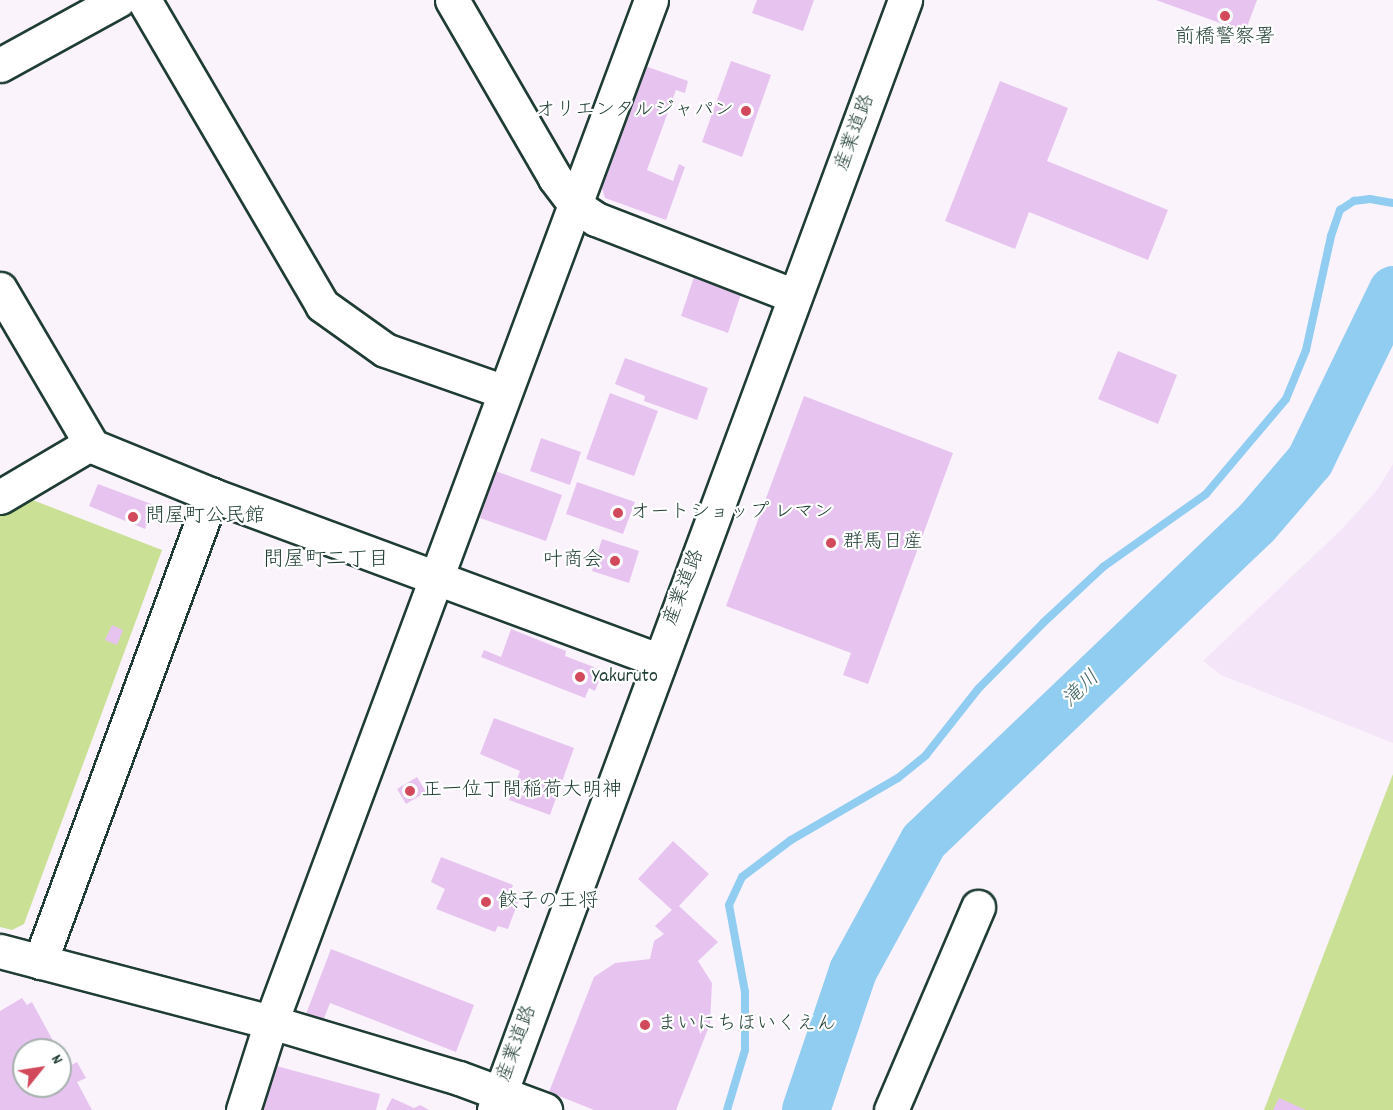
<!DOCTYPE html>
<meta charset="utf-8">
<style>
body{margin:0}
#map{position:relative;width:1393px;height:1110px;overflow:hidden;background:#faf3fc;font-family:Dekko,"Klee One",sans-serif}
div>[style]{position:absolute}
.built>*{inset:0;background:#f4e5f8}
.green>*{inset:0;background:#c9e095}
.stream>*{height:8px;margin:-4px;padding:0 4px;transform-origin:4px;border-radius:4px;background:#91cdf1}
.river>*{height:48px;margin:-24px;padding:0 24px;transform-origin:24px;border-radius:24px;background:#91cdf1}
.building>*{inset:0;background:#e7c4ef}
.roads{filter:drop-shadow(2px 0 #1f3d34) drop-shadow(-2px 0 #1f3d34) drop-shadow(0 2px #1f3d34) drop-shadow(0 -2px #1f3d34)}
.minor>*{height:33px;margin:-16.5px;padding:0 16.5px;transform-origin:16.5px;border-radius:16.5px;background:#fff}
.dots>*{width:16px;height:16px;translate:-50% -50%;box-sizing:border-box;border:3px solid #fff;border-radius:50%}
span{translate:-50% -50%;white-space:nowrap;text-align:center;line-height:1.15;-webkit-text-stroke:4.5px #fff;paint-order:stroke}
.poi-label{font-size:20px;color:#1f3d34}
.right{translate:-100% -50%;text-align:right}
.left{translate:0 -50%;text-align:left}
.street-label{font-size:20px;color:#1f3d34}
.neighbourhood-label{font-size:21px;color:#1f3d34}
.water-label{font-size:21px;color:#3c6163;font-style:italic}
.north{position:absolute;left:12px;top:1038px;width:60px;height:60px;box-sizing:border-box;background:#fff;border:2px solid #a5b1ae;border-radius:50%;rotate:60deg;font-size:16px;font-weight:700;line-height:24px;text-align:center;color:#1f3d34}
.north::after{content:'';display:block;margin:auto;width:21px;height:27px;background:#d1495b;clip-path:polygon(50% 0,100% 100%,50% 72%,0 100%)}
</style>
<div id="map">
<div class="built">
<div style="clip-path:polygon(1393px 464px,1393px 743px,1221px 675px,1203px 661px,1343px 528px,1377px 490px)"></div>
</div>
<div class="green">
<div style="clip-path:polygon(30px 499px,162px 550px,24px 924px,12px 930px,0 927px,0 516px)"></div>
<div style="clip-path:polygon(1393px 774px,1393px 1110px,1264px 1110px)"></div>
</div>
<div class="stream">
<div style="left:727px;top:1110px;width:63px;rotate:-73.3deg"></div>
<div style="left:745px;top:1050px;width:58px;rotate:-90deg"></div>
<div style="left:745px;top:992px;width:88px;rotate:-100.4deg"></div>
<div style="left:729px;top:905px;width:31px;rotate:-65deg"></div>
<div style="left:742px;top:877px;width:61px;rotate:-37.1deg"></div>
<div style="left:791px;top:840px;width:124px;rotate:-30.1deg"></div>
<div style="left:898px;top:778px;width:36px;rotate:-39deg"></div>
<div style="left:926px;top:755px;width:85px;rotate:-51.7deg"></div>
<div style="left:979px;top:688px;width:91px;rotate:-45.4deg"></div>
<div style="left:1043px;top:623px;width:82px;rotate:-43deg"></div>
<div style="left:1103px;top:567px;width:126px;rotate:-35.3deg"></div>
<div style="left:1206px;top:494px;width:124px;rotate:-49.9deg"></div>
<div style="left:1286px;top:399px;width:53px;rotate:-67.8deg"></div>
<div style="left:1306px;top:350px;width:117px;rotate:-77.6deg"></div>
<div style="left:1331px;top:236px;width:28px;rotate:-71deg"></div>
<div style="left:1340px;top:210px;width:17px;rotate:-33deg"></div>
<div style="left:1354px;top:201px;width:16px;rotate:-7deg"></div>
<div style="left:1370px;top:199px;width:23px;rotate:10deg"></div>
</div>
<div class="river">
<div style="left:806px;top:1110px;width:147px;rotate:-71.3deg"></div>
<div style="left:853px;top:971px;width:148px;rotate:-61.4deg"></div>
<div style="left:924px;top:841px;width:459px;rotate:-43.7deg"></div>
<div style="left:1256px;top:524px;width:83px;rotate:-49.4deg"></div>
<div style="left:1310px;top:461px;width:190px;rotate:-64.1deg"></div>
</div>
<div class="building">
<div style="clip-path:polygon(757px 0,814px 0,803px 31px,752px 13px)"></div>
<div style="clip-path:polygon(1156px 0,1257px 0,1245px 32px)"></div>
<div style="clip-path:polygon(731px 61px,771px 75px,742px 157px,702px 142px)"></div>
<div style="clip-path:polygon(645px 66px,688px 81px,685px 93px,676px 90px,647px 170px,673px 181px,679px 164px,685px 167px,666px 220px,605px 198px,601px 185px)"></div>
<div style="clip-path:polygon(1000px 81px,1068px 108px,1047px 161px,1168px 210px,1148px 260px,1029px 212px,1015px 249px,945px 221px)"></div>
<div style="clip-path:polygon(694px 277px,741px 294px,728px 333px,681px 316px)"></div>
<div style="clip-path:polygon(1118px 351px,1177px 375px,1158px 424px,1098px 399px)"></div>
<div style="clip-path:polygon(625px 358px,708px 388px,697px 420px,644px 401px,645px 396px,615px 384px)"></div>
<div style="clip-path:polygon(610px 393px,658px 411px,634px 476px,586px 459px)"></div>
<div style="clip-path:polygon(804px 396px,953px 453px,868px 684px,843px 675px,851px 653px,726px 606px)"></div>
<div style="clip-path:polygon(541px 438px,581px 452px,570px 485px,530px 471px)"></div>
<div style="clip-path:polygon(493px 470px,562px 495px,546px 541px,480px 518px,485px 503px,480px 501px)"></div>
<div style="clip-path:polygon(577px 482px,635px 502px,623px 534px,566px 514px)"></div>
<div style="clip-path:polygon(98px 484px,154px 505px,145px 529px,89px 506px)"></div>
<div style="clip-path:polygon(602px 539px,639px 551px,629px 583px,592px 571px)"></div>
<div style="clip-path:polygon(112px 625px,123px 630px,117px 645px,105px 640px)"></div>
<div style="clip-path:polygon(511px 629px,566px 651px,565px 656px,594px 667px,592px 674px,600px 678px,595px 691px,589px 688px,585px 698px,481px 657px,484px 650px,501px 657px)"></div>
<div style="clip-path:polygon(494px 718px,574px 748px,550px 815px,509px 800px,520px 771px,480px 754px)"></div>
<div style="clip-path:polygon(417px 777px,426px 792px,406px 804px,397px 789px)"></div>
<div style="clip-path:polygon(673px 841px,709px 874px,679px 906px,718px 942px,698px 961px,712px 983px,710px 1024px,676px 1110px,594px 1110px,549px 1092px,594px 977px,615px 963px,650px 959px,654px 941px,664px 934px,655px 926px,672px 910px,638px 879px)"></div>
<div style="clip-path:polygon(441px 857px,513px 885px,508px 898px,518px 902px,508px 929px,498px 926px,495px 932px,436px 909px,445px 889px,431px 882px)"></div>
<div style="clip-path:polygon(331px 949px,474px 1005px,456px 1052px,330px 1003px,323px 1021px,306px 1014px)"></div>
<div style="clip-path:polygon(22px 998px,27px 1005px,32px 1002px,58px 1050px,24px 1050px,24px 1086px,60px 1086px,60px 1053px,68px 1067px,77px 1062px,86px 1078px,77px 1082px,92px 1110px,0 1110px,0 1011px)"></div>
<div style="clip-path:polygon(273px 1065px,380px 1094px,376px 1110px,261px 1110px)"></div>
<div style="clip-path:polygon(392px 1098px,414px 1108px,420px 1105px,429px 1110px,386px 1110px)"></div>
<div style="clip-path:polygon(1279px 1098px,1306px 1110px,1273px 1110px)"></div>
</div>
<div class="roads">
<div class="minor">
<div style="left:144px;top:0;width:353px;rotate:59.7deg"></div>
<div style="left:322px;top:305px;width:77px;rotate:35.5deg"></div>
<div style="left:385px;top:350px;width:127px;rotate:19.3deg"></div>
<div style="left:452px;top:0;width:206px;rotate:59.9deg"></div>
<div style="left:555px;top:178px;width:34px;rotate:53deg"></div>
<div style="left:575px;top:205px;width:25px;rotate:34deg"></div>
<div style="left:596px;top:219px;width:213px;rotate:21.2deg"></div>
<div style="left:0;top:65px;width:135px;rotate:-28.8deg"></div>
<div style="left:0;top:289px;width:182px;rotate:59.6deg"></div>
<div style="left:92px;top:446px;width:130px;rotate:22.2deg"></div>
<div style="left:212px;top:495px;width:476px;rotate:20.3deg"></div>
<div style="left:0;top:497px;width:102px;rotate:-30.6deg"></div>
<div style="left:88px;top:445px;width:4px;rotate:14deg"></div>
<div style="left:0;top:951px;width:280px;rotate:14.7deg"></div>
<div style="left:271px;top:1022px;width:196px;rotate:16.6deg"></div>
<div style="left:459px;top:1078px;width:92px;rotate:20.4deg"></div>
<div style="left:40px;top:962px;width:498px;rotate:-69.8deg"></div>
<div style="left:243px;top:1110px;width:92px;rotate:-72.3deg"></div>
<div style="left:271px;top:1022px;width:1090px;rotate:-69.6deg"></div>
<div style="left:494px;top:1110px;width:1184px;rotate:-69.68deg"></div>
<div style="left:891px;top:1110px;width:221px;rotate:-66.8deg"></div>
</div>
</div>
<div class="dots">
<div style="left:1225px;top:16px;background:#d1495b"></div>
<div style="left:746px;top:111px;background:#d1495b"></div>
<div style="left:618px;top:513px;background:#d1495b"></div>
<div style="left:133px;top:517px;background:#d1495b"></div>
<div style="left:831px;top:543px;background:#d1495b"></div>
<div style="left:615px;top:561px;background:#d1495b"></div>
<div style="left:580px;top:677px;background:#d1495b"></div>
<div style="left:410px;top:791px;background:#d1495b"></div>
<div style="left:486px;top:902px;background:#d1495b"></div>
<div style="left:645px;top:1025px;background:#d1495b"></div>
</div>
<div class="poi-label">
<span style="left:1225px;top:38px">前橋警察署</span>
<span class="right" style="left:734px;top:111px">オリエンタルジャパン</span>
<span class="left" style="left:630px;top:513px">オートショップ レマン</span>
<span class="left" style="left:145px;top:517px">問屋町公民館</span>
<span class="left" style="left:843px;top:543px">群馬日産</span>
<span class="right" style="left:603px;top:561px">叶商会</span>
<span class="left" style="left:592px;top:677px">Yakuruto</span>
<span class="left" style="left:422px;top:791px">正一位丁間稲荷大明神</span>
<span class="left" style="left:498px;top:902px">餃子の王将</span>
<span class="left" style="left:657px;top:1025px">まいにちほいくえん</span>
</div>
<div class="street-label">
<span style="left:856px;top:133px;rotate:-70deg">産業道路</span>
<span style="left:685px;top:588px;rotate:-69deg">産業道路</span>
<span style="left:518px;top:1044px;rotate:-70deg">産業道路</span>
</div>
<div class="neighbourhood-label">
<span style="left:326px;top:561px">問屋町二丁目</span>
</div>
<div class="water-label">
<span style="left:1082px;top:690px;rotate:-44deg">滝川</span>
</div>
<div class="north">N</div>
</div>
